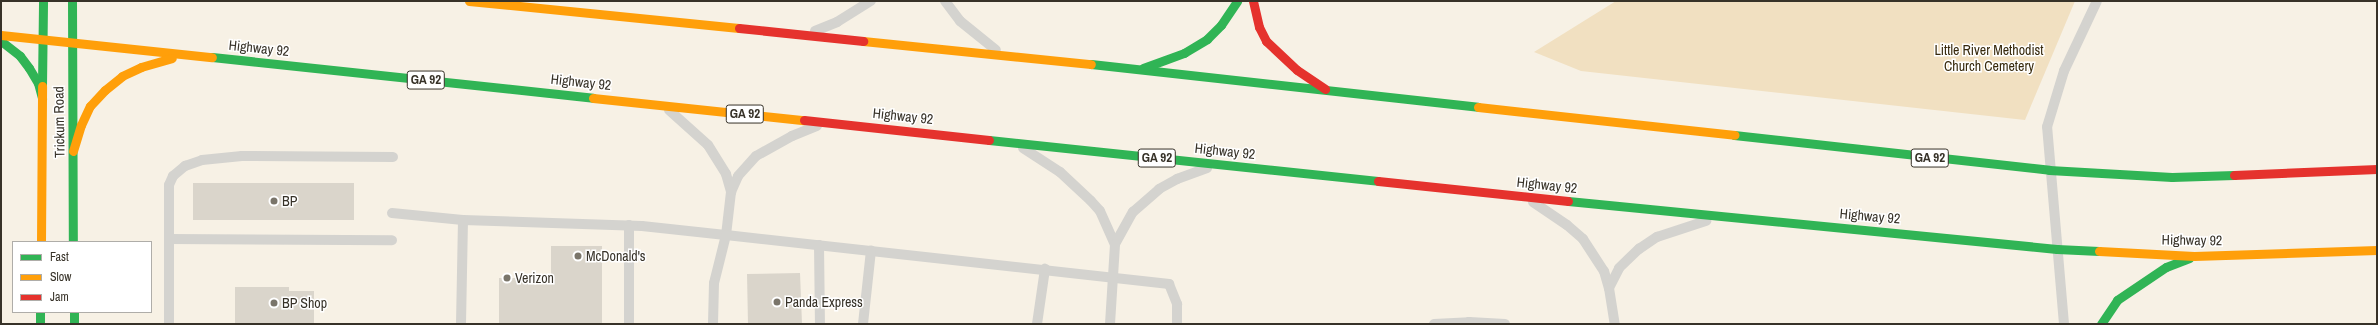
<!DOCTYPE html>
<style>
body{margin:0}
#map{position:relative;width:2378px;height:325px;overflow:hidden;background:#f7f1e5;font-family:"Archivo Narrow",sans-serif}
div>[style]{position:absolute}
.green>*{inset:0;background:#f1e0c1}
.building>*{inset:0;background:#dad5cb}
.lane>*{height:10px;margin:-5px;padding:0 5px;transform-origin:5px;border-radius:5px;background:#d4d3cf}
.fast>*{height:9px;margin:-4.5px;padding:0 4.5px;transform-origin:4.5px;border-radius:4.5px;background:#30b455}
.slow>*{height:9px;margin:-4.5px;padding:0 4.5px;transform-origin:4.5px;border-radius:4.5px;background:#ff9f0a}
.jam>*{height:9px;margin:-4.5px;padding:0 4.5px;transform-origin:4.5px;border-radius:4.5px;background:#e5322d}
.dots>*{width:11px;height:11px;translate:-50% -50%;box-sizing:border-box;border:2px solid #fff;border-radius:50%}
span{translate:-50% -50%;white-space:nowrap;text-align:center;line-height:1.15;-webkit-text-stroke:3px #fff;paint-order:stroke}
.shield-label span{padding:1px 3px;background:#fff;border:1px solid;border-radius:3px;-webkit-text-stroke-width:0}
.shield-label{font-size:13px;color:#373228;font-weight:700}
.street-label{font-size:14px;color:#373228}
.park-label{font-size:14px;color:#37290c}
.poi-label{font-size:14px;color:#373228}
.left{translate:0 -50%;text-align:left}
.frame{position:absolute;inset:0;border:2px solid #373228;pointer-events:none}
.legend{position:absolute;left:12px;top:241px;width:140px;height:72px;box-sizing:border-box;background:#fff;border:1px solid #afada9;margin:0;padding:5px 7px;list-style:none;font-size:12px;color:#373228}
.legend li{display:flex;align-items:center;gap:8px;height:20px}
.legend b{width:20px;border:1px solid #afada9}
</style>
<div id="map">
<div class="green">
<div style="clip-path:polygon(1616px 1px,2075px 1px,2025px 120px,1581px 71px,1534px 52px)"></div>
</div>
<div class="building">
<div style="clip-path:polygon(193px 183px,354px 183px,354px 220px,193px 220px)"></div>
<div style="clip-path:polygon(551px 246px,602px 246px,602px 324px,499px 324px,499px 278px,551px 278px)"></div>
<div style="clip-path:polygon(800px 273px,802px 324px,748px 324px,747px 274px)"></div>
<div style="clip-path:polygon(235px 287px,289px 287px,289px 291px,314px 291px,314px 324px,235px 324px)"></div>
</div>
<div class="lane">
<div style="left:945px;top:1px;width:25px;rotate:53deg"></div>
<div style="left:960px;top:21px;width:46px;rotate:38.9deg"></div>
<div style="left:815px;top:31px;width:24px;rotate:-22deg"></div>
<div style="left:837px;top:22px;width:40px;rotate:-32deg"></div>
<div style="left:669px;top:110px;width:52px;rotate:41.9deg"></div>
<div style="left:708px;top:145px;width:34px;rotate:58deg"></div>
<div style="left:726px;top:174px;width:19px;rotate:74deg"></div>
<div style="left:731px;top:192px;width:17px;rotate:-66deg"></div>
<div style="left:738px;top:176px;width:27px;rotate:-48deg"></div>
<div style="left:756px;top:156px;width:41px;rotate:-29.1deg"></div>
<div style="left:792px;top:136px;width:27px;rotate:-22deg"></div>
<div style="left:1023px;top:148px;width:44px;rotate:33deg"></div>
<div style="left:1060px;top:172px;width:42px;rotate:43.1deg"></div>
<div style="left:1091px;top:201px;width:13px;rotate:48deg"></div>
<div style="left:1100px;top:211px;width:36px;rotate:66deg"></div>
<div style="left:1115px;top:244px;width:37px;rotate:-61deg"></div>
<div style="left:1133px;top:212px;width:35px;rotate:-41deg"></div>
<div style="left:1159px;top:189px;width:21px;rotate:-29deg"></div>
<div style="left:1177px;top:179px;width:32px;rotate:-20deg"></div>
<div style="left:731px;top:192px;width:43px;rotate:96.6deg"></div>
<div style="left:726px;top:235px;width:446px;rotate:6.3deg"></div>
<div style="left:1169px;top:284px;width:22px;rotate:68deg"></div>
<div style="left:1177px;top:304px;width:20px;rotate:90deg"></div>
<div style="left:1533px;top:202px;width:41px;rotate:34.1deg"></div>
<div style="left:1567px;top:225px;width:21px;rotate:41deg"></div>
<div style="left:1583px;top:239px;width:38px;rotate:57deg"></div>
<div style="left:1604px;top:271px;width:18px;rotate:74deg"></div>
<div style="left:1609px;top:288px;width:22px;rotate:-63deg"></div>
<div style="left:1619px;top:268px;width:28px;rotate:-44deg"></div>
<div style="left:1639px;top:249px;width:22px;rotate:-34deg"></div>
<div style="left:1657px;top:237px;width:52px;rotate:-18.1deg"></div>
<div style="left:392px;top:213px;width:71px;rotate:5.6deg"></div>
<div style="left:463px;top:220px;width:179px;rotate:1.9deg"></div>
<div style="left:642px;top:226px;width:84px;rotate:6.1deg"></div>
<div style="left:726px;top:235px;width:49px;rotate:104deg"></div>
<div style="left:714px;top:283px;width:41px;rotate:91.4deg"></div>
<div style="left:629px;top:225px;width:99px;rotate:90deg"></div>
<div style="left:169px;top:239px;width:223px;rotate:0.3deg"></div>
<div style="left:819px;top:245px;width:79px;rotate:89.3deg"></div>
<div style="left:1609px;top:288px;width:36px;rotate:81deg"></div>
<div style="left:1469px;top:322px;width:36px;rotate:3deg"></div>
<div style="left:169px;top:324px;width:139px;rotate:-90deg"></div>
<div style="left:169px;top:185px;width:10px;rotate:-66deg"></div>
<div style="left:173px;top:176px;width:16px;rotate:-40deg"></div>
<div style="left:185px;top:166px;width:18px;rotate:-19deg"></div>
<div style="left:202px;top:160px;width:40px;rotate:-5.7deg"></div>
<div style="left:242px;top:156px;width:151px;rotate:0.4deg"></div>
<div style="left:461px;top:324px;width:104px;rotate:-88.9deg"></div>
<div style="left:863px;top:324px;width:74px;rotate:-83.8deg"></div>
<div style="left:1037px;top:324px;width:56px;rotate:-81.7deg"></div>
<div style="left:1110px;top:324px;width:80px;rotate:-86.4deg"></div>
<div style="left:1434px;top:324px;width:35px;rotate:-3deg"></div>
<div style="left:1469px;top:322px;width:2px;rotate:90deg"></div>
<div style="left:2064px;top:324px;width:198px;rotate:-94.9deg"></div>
<div style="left:2047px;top:127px;width:59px;rotate:-73.1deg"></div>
<div style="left:2064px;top:71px;width:77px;rotate:-64.8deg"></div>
</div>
<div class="fast">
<div style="left:72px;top:1px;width:241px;rotate:89.8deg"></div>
<div style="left:1px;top:41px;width:24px;rotate:38deg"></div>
<div style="left:20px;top:56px;width:15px;rotate:53deg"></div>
<div style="left:29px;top:68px;width:17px;rotate:59deg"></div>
<div style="left:38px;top:83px;width:16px;rotate:75deg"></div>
<div style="left:212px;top:57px;width:383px;rotate:6.1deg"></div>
<div style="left:1091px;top:64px;width:389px;rotate:6.3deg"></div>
<div style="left:1143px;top:68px;width:44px;rotate:-20.1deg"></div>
<div style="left:1184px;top:53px;width:27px;rotate:-31deg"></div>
<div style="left:1207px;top:39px;width:20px;rotate:-45deg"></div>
<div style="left:1221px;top:25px;width:29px;rotate:-56deg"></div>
<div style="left:42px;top:86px;width:85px;rotate:-89.3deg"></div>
<div style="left:1734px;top:135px;width:317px;rotate:6.3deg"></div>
<div style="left:2049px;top:170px;width:123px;rotate:3.3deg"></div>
<div style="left:2172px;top:177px;width:62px;rotate:-1.8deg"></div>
<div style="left:989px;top:140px;width:391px;rotate:6deg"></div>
<div style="left:1568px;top:201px;width:491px;rotate:5.6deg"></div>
<div style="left:2057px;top:249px;width:42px;rotate:2.7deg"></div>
<div style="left:40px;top:312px;width:12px;rotate:90deg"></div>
<div style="left:74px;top:312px;width:12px;rotate:90deg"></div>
<div style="left:2101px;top:324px;width:29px;rotate:-56deg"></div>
<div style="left:2117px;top:300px;width:59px;rotate:-34deg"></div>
<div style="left:2166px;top:267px;width:25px;rotate:-21deg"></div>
</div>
<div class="slow">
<div style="left:469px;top:1px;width:271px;rotate:5.7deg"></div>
<div style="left:1px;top:35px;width:212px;rotate:6deg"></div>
<div style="left:863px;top:41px;width:229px;rotate:5.8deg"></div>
<div style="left:593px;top:98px;width:212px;rotate:6deg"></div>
<div style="left:1478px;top:107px;width:258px;rotate:6.2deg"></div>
<div style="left:73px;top:151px;width:27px;rotate:-73deg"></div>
<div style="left:81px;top:125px;width:21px;rotate:-65deg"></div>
<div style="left:90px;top:106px;width:22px;rotate:-47deg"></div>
<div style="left:105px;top:90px;width:22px;rotate:-39deg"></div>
<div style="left:122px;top:76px;width:21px;rotate:-25deg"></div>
<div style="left:141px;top:67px;width:32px;rotate:-16deg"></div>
<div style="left:41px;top:242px;width:156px;rotate:-89.6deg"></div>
<div style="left:2099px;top:251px;width:95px;rotate:3deg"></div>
<div style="left:2194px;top:256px;width:183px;rotate:-1.9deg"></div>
</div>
<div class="jam">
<div style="left:1253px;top:1px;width:27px;rotate:77deg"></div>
<div style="left:1259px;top:27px;width:16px;rotate:63deg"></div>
<div style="left:1266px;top:41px;width:42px;rotate:43.1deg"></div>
<div style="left:1297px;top:70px;width:34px;rotate:34deg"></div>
<div style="left:739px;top:28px;width:125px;rotate:6deg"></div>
<div style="left:804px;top:120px;width:186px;rotate:6.2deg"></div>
<div style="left:2234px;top:175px;width:143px;rotate:-2.4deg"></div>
<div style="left:1378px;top:181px;width:191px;rotate:6deg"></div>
</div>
<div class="dots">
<div style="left:274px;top:201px;background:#7a756a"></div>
<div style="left:578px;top:256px;background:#7a756a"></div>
<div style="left:507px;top:278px;background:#7a756a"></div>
<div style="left:777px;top:302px;background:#7a756a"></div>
<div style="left:274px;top:303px;background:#7a756a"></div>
</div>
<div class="shield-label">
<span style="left:426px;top:80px">GA 92</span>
<span style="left:745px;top:114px">GA 92</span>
<span style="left:1157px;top:158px">GA 92</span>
<span style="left:1930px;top:158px">GA 92</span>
</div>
<div class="street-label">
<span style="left:259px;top:48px;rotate:6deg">Highway 92</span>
<span style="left:581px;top:82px;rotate:6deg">Highway 92</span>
<span style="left:903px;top:116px;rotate:6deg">Highway 92</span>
<span style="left:59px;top:122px;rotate:-91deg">Trickum Road</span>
<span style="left:1225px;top:151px;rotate:6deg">Highway 92</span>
<span style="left:1547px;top:185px;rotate:6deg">Highway 92</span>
<span style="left:1870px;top:216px;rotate:5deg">Highway 92</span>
<span style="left:2192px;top:240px;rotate:1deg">Highway 92</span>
</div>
<div class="park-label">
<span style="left:1989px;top:58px">Little River Methodist<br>Church Cemetery</span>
</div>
<div class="poi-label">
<span class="left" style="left:282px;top:201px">BP</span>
<span class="left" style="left:586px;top:256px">McDonald's</span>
<span class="left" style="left:515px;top:278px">Verizon</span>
<span class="left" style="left:785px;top:302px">Panda Express</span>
<span class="left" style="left:282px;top:303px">BP Shop</span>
</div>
<div class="frame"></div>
<ul class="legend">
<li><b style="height:5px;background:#30b455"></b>Fast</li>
<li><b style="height:5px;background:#ff9f0a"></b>Slow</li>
<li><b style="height:5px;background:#e5322d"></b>Jam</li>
</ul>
</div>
